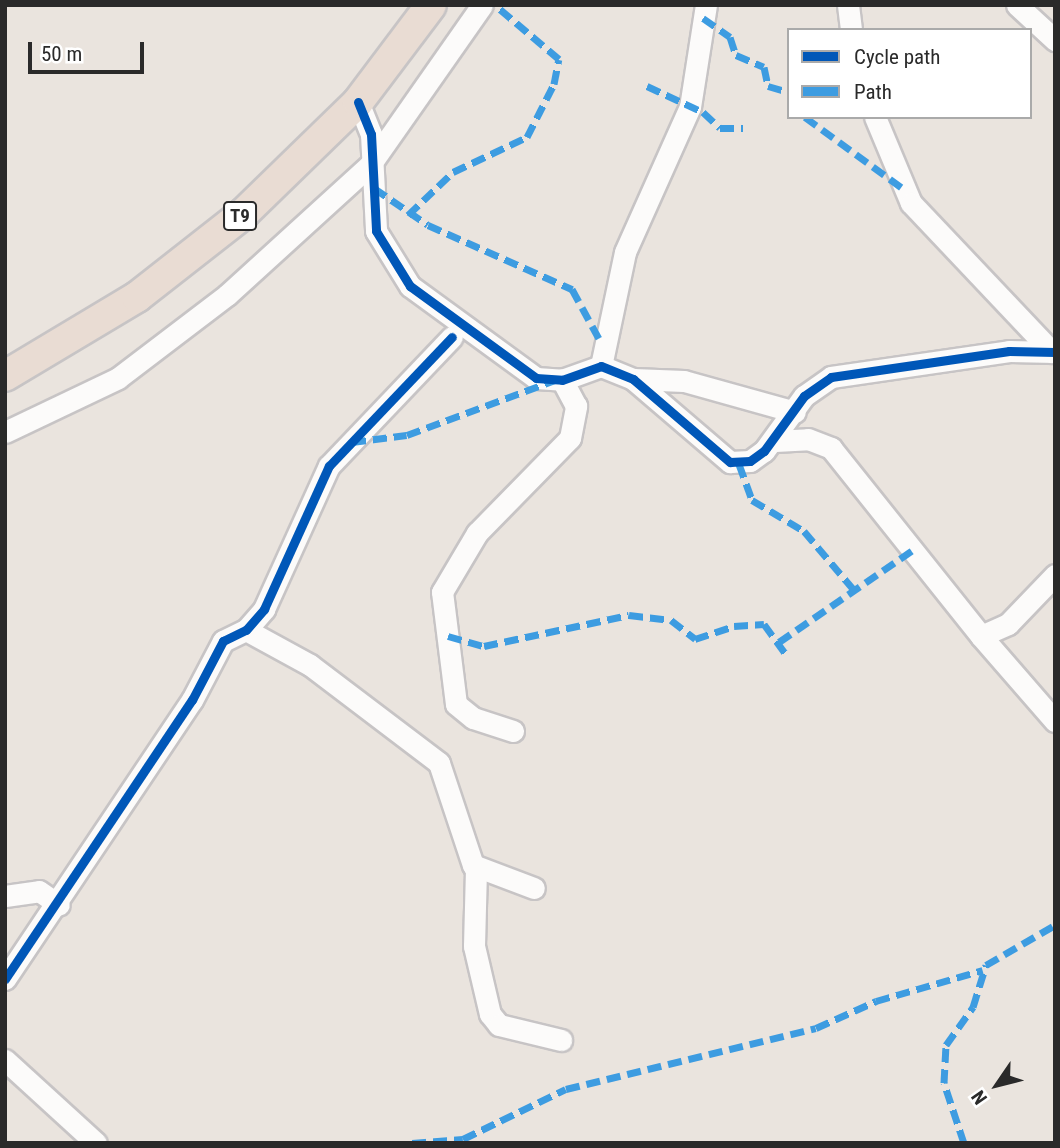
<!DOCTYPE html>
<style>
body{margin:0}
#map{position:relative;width:1060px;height:1148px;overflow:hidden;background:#eae4de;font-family:"Roboto Condensed",sans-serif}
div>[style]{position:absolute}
.roads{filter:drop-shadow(2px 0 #c7c4c5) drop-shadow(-2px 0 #c7c4c5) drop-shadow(0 2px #c7c4c5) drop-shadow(0 -2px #c7c4c5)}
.minor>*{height:21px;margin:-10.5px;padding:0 10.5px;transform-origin:10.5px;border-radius:10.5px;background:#fcfbfa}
.highway>*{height:30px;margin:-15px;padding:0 15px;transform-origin:15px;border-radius:15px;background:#e9dcd3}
.quiet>*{height:7px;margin-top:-3.5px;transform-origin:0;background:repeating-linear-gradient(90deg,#3d9ce1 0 14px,transparent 0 21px)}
.cycleway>*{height:9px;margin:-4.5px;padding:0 4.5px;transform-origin:4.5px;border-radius:4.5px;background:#0057b8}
span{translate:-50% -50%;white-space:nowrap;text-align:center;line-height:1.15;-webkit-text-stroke:5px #fff;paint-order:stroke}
.shield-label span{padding:2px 5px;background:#fff;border:2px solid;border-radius:5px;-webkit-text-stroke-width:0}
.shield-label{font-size:19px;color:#2a2a2a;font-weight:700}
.frame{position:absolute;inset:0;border:7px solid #2a2a2a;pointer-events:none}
.legend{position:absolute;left:787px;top:28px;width:245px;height:91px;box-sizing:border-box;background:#fff;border:2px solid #aaa;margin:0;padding:9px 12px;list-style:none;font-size:21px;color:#2a2a2a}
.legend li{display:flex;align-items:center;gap:14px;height:35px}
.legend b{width:35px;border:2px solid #aaa}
.north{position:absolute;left:962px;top:1050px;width:70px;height:70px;-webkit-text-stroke:5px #fff;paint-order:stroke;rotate:235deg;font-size:19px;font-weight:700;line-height:28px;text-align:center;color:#2a2a2a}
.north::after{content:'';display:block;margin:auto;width:24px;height:32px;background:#2a2a2a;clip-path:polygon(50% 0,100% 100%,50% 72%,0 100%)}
.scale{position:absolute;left:28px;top:42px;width:116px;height:32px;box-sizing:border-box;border:4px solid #2a2a2a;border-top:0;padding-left:9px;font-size:21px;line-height:24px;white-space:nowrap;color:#2a2a2a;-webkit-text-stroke:5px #fff;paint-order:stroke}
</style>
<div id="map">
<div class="roads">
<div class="minor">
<div style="left:848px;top:5px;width:25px;rotate:83deg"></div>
<div style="left:1017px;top:5px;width:52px;rotate:42.6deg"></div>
<div style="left:358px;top:102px;width:35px;rotate:68deg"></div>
<div style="left:371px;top:134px;width:97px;rotate:87deg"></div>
<div style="left:376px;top:231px;width:65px;rotate:58.3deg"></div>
<div style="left:410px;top:286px;width:156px;rotate:36.1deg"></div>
<div style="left:536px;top:378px;width:26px;rotate:4deg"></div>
<div style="left:562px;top:380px;width:41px;rotate:-19.7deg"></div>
<div style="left:601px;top:366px;width:35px;rotate:22deg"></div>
<div style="left:633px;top:379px;width:128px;rotate:40.6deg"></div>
<div style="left:730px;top:462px;width:20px;rotate:-3deg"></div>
<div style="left:750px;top:461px;width:17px;rotate:-36deg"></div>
<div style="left:764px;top:451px;width:68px;rotate:-54deg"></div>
<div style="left:804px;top:396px;width:33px;rotate:-35deg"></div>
<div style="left:831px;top:377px;width:180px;rotate:-8.3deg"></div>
<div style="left:1009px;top:351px;width:46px;rotate:1.2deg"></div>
<div style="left:875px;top:117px;width:93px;rotate:67.3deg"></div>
<div style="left:911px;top:203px;width:205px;rotate:46.6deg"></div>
<div style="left:601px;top:366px;width:116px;rotate:-78.1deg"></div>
<div style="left:625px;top:252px;width:159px;rotate:-65.9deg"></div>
<div style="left:690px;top:107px;width:103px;rotate:-81.1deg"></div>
<div style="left:633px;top:379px;width:51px;rotate:2.2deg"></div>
<div style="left:684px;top:381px;width:115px;rotate:15.6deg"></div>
<div style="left:5px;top:432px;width:125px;rotate:-25.5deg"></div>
<div style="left:118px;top:378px;width:137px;rotate:-37.3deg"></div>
<div style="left:227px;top:295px;width:193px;rotate:-42.3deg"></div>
<div style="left:370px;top:165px;width:195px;rotate:-55deg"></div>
<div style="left:775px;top:441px;width:33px;rotate:-3deg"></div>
<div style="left:808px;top:439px;width:25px;rotate:21deg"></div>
<div style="left:831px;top:448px;width:241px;rotate:51.4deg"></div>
<div style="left:981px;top:636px;width:30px;rotate:-24deg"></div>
<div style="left:1008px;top:624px;width:68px;rotate:-46.2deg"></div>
<div style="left:246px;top:630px;width:73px;rotate:28.7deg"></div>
<div style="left:310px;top:665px;width:162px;rotate:37.2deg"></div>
<div style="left:439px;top:763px;width:108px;rotate:71.6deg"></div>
<div style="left:473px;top:865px;width:65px;rotate:20.7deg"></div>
<div style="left:981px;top:636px;width:113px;rotate:49deg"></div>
<div style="left:513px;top:731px;width:42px;rotate:-162deg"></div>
<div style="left:473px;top:718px;width:22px;rotate:-141deg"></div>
<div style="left:456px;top:704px;width:113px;rotate:-97.1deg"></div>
<div style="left:442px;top:592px;width:69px;rotate:-59.3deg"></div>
<div style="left:477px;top:533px;width:133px;rotate:-45.6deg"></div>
<div style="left:570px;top:438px;width:33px;rotate:-79deg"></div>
<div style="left:576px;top:406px;width:30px;rotate:-118deg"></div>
<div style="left:476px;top:869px;width:77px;rotate:91.5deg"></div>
<div style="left:474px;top:946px;width:70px;rotate:76.8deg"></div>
<div style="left:490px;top:1014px;width:14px;rotate:51deg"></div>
<div style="left:499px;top:1025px;width:64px;rotate:13.6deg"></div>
<div style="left:5px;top:896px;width:34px;rotate:-8deg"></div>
<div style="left:39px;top:891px;width:24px;rotate:35deg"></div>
<div style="left:5px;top:979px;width:336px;rotate:-56.2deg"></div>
<div style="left:192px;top:700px;width:67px;rotate:-62.3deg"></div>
<div style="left:223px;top:641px;width:25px;rotate:-26deg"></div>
<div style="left:246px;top:630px;width:28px;rotate:-49deg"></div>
<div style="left:264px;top:609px;width:157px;rotate:-65.6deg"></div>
<div style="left:329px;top:466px;width:178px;rotate:-46.4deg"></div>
<div style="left:5px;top:1060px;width:123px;rotate:42.4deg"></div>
</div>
<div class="highway">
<div style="left:5px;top:376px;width:154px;rotate:-30.9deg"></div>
<div style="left:137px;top:297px;width:136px;rotate:-38.1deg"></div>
<div style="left:244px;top:213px;width:159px;rotate:-44.2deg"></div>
<div style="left:358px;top:102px;width:121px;rotate:-53deg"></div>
</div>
</div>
<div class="quiet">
<div style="left:703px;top:18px;width:33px;rotate:35deg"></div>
<div style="left:730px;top:37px;width:19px;rotate:72deg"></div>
<div style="left:736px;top:55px;width:30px;rotate:23deg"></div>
<div style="left:764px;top:67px;width:19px;rotate:78deg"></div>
<div style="left:768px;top:86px;width:22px;rotate:16deg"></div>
<div style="left:647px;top:86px;width:62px;rotate:24.9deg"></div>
<div style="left:703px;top:112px;width:23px;rotate:43deg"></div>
<div style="left:720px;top:128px;width:23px"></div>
<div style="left:805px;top:117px;width:119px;rotate:36.1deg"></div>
<div style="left:374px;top:188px;width:65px;rotate:34.4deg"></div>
<div style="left:428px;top:225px;width:158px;rotate:24deg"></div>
<div style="left:572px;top:289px;width:63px;rotate:61.4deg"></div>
<div style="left:408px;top:215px;width:62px;rotate:-43.7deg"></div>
<div style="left:453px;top:172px;width:82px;rotate:-25.3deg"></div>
<div style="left:527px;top:137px;width:59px;rotate:-63deg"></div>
<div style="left:554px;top:84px;width:25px;rotate:-79deg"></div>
<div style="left:559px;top:59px;width:84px;rotate:-139.8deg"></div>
<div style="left:352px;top:442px;width:55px;rotate:-7.3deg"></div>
<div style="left:407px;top:435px;width:158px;rotate:-20.4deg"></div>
<div style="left:739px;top:464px;width:38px;rotate:70deg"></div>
<div style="left:752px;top:500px;width:61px;rotate:30.8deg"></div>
<div style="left:804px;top:531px;width:79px;rotate:49.6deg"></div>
<div style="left:448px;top:636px;width:37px;rotate:16deg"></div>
<div style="left:484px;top:646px;width:148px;rotate:-12.1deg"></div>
<div style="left:629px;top:615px;width:42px;rotate:6.8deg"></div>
<div style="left:671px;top:620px;width:31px;rotate:38deg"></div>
<div style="left:695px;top:639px;width:41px;rotate:-18.4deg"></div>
<div style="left:734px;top:626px;width:30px;rotate:-4deg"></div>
<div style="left:764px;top:624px;width:37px;rotate:54deg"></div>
<div style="left:779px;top:642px;width:163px;rotate:-34.5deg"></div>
<div style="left:412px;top:1143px;width:51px;rotate:-4.5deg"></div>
<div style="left:463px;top:1139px;width:114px;rotate:-25.9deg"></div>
<div style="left:566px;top:1089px;width:257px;rotate:-13.7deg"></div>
<div style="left:816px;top:1028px;width:66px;rotate:-24.2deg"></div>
<div style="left:876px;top:1001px;width:111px;rotate:-16.2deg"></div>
<div style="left:964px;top:1143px;width:63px;rotate:-108.4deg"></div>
<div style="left:944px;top:1083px;width:38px;rotate:-87deg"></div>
<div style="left:946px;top:1045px;width:47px;rotate:-54.6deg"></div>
<div style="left:973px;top:1007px;width:44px;rotate:-72.8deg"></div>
<div style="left:986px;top:965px;width:80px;rotate:-30.1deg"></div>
</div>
<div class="cycleway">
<div style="left:358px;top:102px;width:35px;rotate:68deg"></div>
<div style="left:371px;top:134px;width:97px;rotate:87deg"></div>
<div style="left:376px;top:231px;width:65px;rotate:58.3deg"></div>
<div style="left:410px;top:286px;width:156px;rotate:36.1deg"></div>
<div style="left:536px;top:378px;width:26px;rotate:4deg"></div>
<div style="left:562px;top:380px;width:41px;rotate:-19.7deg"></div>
<div style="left:601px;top:366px;width:35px;rotate:22deg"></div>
<div style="left:633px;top:379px;width:128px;rotate:40.6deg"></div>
<div style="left:730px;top:462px;width:20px;rotate:-3deg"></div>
<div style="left:750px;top:461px;width:17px;rotate:-36deg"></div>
<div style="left:764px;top:451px;width:68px;rotate:-54deg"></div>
<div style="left:804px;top:396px;width:33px;rotate:-35deg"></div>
<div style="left:831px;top:377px;width:180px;rotate:-8.3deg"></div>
<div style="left:1009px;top:351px;width:46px;rotate:1.2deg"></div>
<div style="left:5px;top:979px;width:336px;rotate:-56.2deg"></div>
<div style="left:192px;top:700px;width:67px;rotate:-62.3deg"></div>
<div style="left:223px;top:641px;width:25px;rotate:-26deg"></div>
<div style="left:246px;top:630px;width:28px;rotate:-49deg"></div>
<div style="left:264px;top:609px;width:157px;rotate:-65.6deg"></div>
<div style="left:329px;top:466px;width:178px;rotate:-46.4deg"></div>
</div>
<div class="shield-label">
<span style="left:240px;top:216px">T9</span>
</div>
<div class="frame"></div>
<ul class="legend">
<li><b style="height:9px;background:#0057b8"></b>Cycle path</li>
<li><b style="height:9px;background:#3d9ce1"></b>Path</li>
</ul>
<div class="north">N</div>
<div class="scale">50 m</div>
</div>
